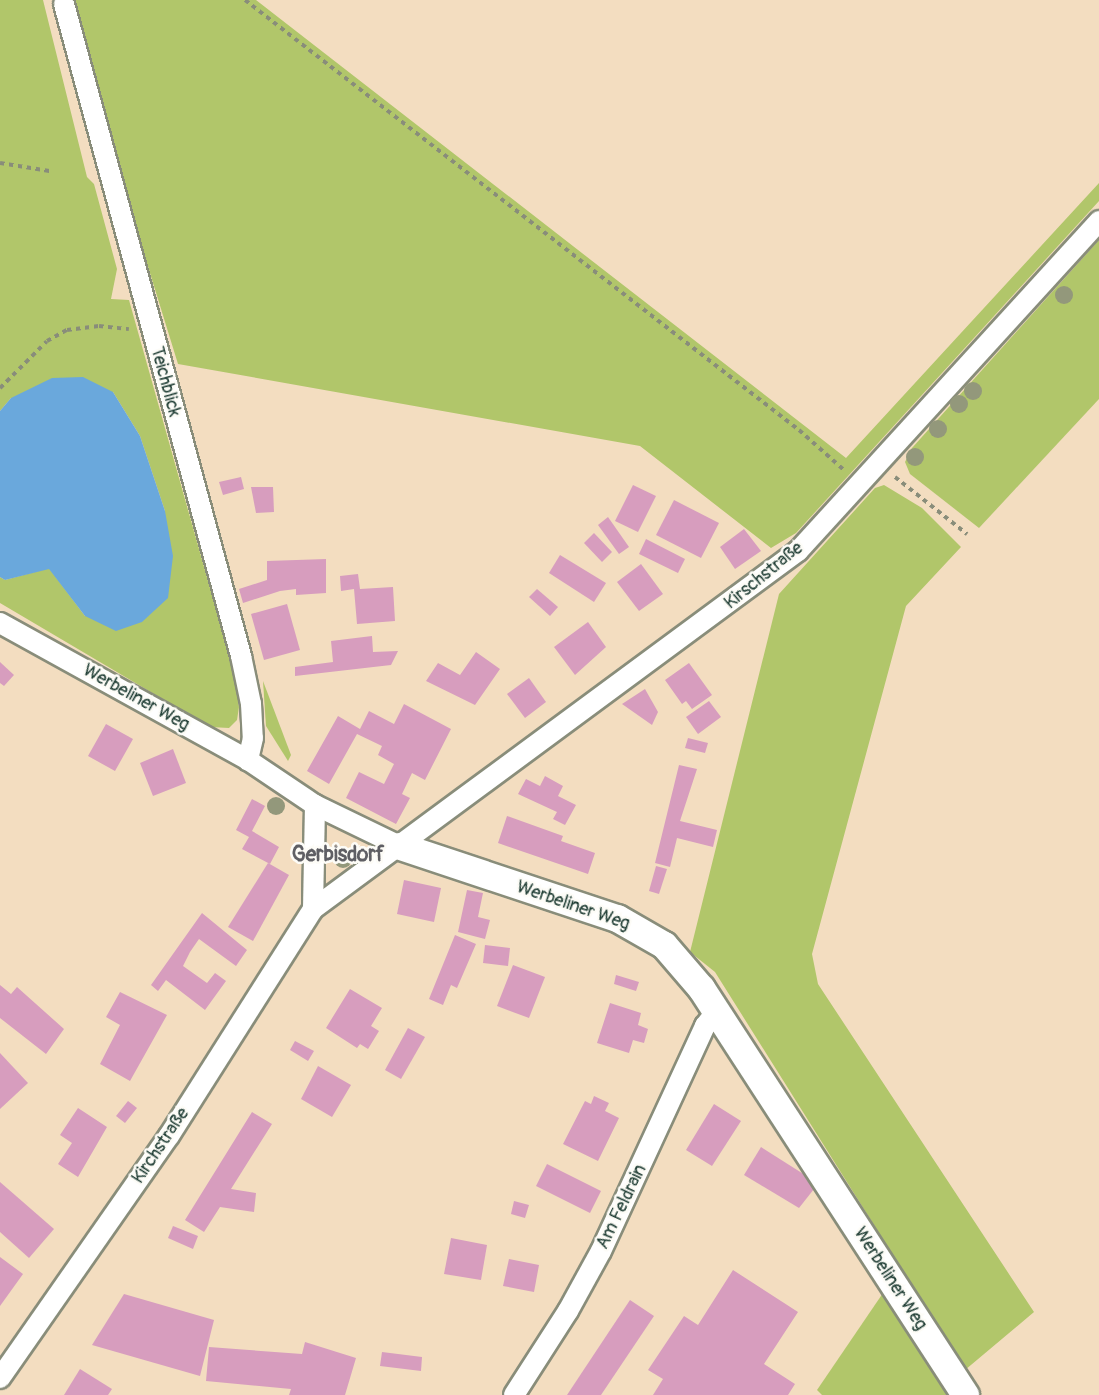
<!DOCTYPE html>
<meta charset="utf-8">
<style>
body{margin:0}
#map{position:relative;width:1099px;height:1395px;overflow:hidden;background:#f3ddc0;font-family:Pangolin,sans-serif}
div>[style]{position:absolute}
.green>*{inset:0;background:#b1c66a}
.water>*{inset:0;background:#6aa8dc}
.building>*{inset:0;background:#d79dbe}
.path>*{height:4px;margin-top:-2px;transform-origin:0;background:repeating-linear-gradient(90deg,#898d7a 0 4.5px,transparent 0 9px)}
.roads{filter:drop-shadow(2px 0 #898d7a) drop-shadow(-2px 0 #898d7a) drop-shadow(0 2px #898d7a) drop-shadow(0 -2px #898d7a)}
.street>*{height:20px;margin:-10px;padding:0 10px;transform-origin:10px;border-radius:10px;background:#fff}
.secondary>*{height:27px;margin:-13.5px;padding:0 13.5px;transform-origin:13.5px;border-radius:13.5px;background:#fff}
.trees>*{width:18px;height:18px;margin:-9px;border-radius:50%;background:#93987b}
span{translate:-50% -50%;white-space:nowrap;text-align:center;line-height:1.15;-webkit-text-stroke:5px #fdfcf7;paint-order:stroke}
.street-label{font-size:18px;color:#1f3d34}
.quarter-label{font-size:21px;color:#5f5f64;font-weight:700}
</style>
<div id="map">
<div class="green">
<div style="clip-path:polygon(0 0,43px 0,87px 177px,94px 184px,117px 269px,111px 299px,129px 300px,235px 677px,239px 707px,237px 720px,229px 728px,210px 727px,0 603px,0 577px,5px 580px,49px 568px,85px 616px,165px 511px,140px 436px,113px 392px,11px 398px,0 411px)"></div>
<div style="clip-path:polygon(71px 0,256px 0,846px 458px,1099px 183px,1099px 201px,796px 533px,771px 548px,640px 446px,178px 364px,112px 150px)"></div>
<div style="clip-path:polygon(1099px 240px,1099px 399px,979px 528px,910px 474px,905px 462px,912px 448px)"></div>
<div style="clip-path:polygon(884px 485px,922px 508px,961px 547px,906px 606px,812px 954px,818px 984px,1034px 1312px,965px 1370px,715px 972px,690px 952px,779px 594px,875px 488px)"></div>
<div style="clip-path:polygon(263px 681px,291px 755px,288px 761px,266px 726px)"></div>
<div style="clip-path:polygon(883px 1293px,950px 1395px,822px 1395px,817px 1390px)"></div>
</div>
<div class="water">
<div style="clip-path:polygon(83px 377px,113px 392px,140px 436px,165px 511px,173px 556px,168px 598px,142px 622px,116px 631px,85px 616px,49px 569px,5px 580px,0 577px,0 411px,11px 398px,52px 378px)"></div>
</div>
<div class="building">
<div style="clip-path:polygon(241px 477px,244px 489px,223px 495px,219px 482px)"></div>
<div style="clip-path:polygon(633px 485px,656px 496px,638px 532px,615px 521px)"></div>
<div style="clip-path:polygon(251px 487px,273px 487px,274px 512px,256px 513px)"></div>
<div style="clip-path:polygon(674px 500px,719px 523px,701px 558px,656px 535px)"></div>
<div style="clip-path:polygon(608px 517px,629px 547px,619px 554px,598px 525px)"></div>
<div style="clip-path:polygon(744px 529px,761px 551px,735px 569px,720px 547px)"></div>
<div style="clip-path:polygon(594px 533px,612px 552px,602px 562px,584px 543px)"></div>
<div style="clip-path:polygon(646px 539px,685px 559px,678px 573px,639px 554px)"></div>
<div style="clip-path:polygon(560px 555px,606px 583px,594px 602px,549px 573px)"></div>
<div style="clip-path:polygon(326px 559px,326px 593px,296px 595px,296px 589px,280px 591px,243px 603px,239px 589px,267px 580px,267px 561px)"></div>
<div style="clip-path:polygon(641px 564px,663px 594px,639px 611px,617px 582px)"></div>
<div style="clip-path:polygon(358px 574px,360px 589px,393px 587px,395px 621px,357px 624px,354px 589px,341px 591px,340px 576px)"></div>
<div style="clip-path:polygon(537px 589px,558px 607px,550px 616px,529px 597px)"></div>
<div style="clip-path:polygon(287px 604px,300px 650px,264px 660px,251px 614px)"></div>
<div style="clip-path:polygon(588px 622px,606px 647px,575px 675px,554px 647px)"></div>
<div style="clip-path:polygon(372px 636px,373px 652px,398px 651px,391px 665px,295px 676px,295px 667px,333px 662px,331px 641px)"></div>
<div style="clip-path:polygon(476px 652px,500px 669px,475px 705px,426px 681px,438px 663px,460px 675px)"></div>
<div style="clip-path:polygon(0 662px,14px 675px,4px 686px,0 683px)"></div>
<div style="clip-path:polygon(689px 663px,712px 695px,692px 709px,686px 701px,682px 704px,665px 680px)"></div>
<div style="clip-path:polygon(529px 678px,546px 702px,525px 718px,507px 694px)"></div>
<div style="clip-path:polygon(645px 689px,658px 712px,652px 725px,622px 704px)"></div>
<div style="clip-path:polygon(709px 701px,721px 717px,698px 734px,686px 717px)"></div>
<div style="clip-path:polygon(404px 704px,451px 729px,425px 780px,412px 773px,402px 794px,410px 798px,396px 824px,346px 798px,359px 772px,384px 784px,394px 764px,378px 755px,382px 746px,357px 734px,329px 784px,307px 771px,338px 716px,360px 729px,369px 711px,394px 724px)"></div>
<div style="clip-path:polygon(106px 724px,133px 739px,115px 771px,88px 756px)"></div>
<div style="clip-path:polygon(688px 738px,708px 743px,705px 753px,685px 748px)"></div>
<div style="clip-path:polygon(173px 749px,186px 783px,153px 796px,140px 763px)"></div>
<div style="clip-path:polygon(679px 765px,697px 769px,680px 821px,717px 830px,713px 847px,677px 838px,670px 867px,655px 863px)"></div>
<div style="clip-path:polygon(545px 776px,563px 786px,558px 796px,576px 805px,565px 825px,553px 819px,557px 812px,518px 794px,526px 779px,540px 786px)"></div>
<div style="clip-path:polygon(252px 799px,265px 806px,252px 831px,279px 847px,270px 864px,242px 849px,249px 837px,236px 830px)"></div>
<div style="clip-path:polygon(507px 816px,563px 836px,561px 841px,595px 853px,588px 874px,498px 843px)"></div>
<div style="clip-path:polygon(268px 863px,289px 875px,253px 941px,228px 927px)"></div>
<div style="clip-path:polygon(656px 866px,667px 869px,659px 894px,649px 891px)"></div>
<div style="clip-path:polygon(404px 880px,441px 888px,434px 922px,397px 914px)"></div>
<div style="clip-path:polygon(467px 890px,483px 893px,478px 917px,490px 920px,485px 939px,458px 932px)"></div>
<div style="clip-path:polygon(202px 913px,247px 950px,236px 966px,199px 939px,190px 952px,183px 966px,207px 983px,215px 973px,226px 981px,205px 1010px,166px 980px,158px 991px,151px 985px)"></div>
<div style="clip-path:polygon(455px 935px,476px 944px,457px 988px,451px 985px,443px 1005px,429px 999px)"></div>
<div style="clip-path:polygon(485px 945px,510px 948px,508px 966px,483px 963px)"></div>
<div style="clip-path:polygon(513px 965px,545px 977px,529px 1018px,497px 1006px)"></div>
<div style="clip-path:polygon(616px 975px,639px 982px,636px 991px,614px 984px)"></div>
<div style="clip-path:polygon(0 985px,11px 994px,17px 987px,64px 1029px,46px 1054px,0 1018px)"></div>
<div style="clip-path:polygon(350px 989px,382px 1008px,371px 1026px,379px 1031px,368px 1049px,360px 1044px,357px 1048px,326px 1028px)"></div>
<div style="clip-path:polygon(120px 992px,167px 1015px,130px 1081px,100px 1064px,120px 1025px,106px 1017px)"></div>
<div style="clip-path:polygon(610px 1003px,641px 1013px,638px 1025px,648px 1029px,644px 1043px,633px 1040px,629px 1053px,597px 1043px)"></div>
<div style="clip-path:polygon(408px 1028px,425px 1037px,401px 1079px,385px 1070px)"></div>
<div style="clip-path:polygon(295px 1041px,314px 1051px,308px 1061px,290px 1050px)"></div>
<div style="clip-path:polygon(0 1053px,28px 1083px,0 1109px)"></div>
<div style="clip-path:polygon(318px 1066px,351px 1085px,332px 1117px,301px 1099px)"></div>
<div style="clip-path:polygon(594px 1096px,609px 1103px,605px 1111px,619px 1118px,598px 1161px,563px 1144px,585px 1101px,591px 1104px)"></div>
<div style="clip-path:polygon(128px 1101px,137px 1108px,125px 1123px,116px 1116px)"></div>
<div style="clip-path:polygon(714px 1104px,741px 1121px,712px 1166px,686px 1150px)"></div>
<div style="clip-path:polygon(78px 1108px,107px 1127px,78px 1177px,58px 1164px,72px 1143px,60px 1135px)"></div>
<div style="clip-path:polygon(252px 1112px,272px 1124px,231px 1189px,256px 1193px,254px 1212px,220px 1207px,204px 1232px,185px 1220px)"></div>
<div style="clip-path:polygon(761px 1147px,805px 1175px,814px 1189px,799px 1208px,744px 1175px)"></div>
<div style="clip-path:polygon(547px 1164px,601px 1191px,590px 1213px,536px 1186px)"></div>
<div style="clip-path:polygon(0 1182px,54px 1229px,29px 1258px,0 1232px)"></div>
<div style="clip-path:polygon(514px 1201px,529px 1205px,525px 1218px,511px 1214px)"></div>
<div style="clip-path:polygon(173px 1226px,198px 1236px,193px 1249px,168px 1238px)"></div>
<div style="clip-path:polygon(451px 1238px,487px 1245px,481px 1280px,444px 1274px)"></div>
<div style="clip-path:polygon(0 1257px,23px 1274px,0 1306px)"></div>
<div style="clip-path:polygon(509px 1259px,539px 1265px,534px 1292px,503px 1286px)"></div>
<div style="clip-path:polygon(733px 1270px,798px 1312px,764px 1364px,795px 1384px,788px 1395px,653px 1395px,663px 1379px,648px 1370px,684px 1316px,698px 1325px)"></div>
<div style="clip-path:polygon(124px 1294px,214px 1320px,200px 1376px,92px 1345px)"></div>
<div style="clip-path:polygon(630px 1300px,654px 1316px,601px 1395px,567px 1395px)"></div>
<div style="clip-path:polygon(305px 1342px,356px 1358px,345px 1395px,289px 1395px,291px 1389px,206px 1381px,209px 1347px,302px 1354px)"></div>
<div style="clip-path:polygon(382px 1352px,422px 1357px,421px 1371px,380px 1366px)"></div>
<div style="clip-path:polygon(80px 1369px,112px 1389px,108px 1395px,64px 1395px)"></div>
</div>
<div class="path">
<div style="left:245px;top:0;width:701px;rotate:37.82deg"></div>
<div style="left:799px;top:430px;width:59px;rotate:41.6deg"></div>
<div style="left:0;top:163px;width:50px;rotate:9.3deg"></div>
<div style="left:0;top:388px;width:66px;rotate:-45deg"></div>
<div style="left:47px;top:341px;width:23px;rotate:-29deg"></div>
<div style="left:67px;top:330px;width:32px;rotate:-7deg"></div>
<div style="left:99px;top:326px;width:30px;rotate:6deg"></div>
<div style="left:895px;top:477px;width:92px;rotate:38.4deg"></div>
</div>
<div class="roads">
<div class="street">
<div style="left:64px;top:4px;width:676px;rotate:74.81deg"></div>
<div style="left:241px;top:656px;width:49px;rotate:78.2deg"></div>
<div style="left:251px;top:704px;width:34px;rotate:87deg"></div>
<div style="left:253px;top:738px;width:23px;rotate:103deg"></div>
<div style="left:0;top:623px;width:283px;rotate:28.9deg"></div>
<div style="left:248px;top:760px;width:81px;rotate:33.9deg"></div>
<div style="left:315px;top:805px;width:94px;rotate:25.8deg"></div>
<div style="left:313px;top:909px;width:603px;rotate:-36.43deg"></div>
<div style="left:798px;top:551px;width:447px;rotate:-47.6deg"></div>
<div style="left:0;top:1378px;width:295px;rotate:-55.1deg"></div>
<div style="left:169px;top:1136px;width:269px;rotate:-57.6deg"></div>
<div style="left:313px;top:909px;width:104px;rotate:-88.9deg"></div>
<div style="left:514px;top:1395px;width:100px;rotate:-57.3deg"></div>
<div style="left:568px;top:1311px;width:68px;rotate:-61.2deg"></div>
<div style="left:601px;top:1251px;width:248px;rotate:-65.2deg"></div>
<div style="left:705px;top:1026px;width:18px;rotate:-52deg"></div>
</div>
<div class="secondary">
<div style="left:400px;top:846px;width:229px;rotate:18.4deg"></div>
<div style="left:617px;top:918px;width:54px;rotate:29.9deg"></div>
<div style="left:664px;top:945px;width:57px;rotate:49.3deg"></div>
<div style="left:701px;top:988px;width:485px;rotate:57deg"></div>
</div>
</div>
<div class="trees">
<div style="left:1064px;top:295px"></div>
<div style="left:973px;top:391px"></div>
<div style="left:959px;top:404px"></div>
<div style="left:938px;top:429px"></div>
<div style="left:915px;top:457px"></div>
<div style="left:276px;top:806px"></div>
<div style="left:343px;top:859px"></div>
</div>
<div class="street-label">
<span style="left:165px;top:382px;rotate:75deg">Teichblick</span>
<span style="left:764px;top:576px;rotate:-39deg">Kirschstraße</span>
<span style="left:136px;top:698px;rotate:29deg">Werbeliner Weg</span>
<span style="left:573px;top:906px;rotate:19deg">Werbeliner Weg</span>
<span style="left:161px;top:1146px;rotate:-56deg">Kirchstraße</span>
<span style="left:622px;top:1207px;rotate:-64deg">Am Feldrain</span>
<span style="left:890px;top:1279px;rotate:57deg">Werbeliner Weg</span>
</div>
<div class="quarter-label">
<span style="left:338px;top:855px">Gerbisdorf</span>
</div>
</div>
